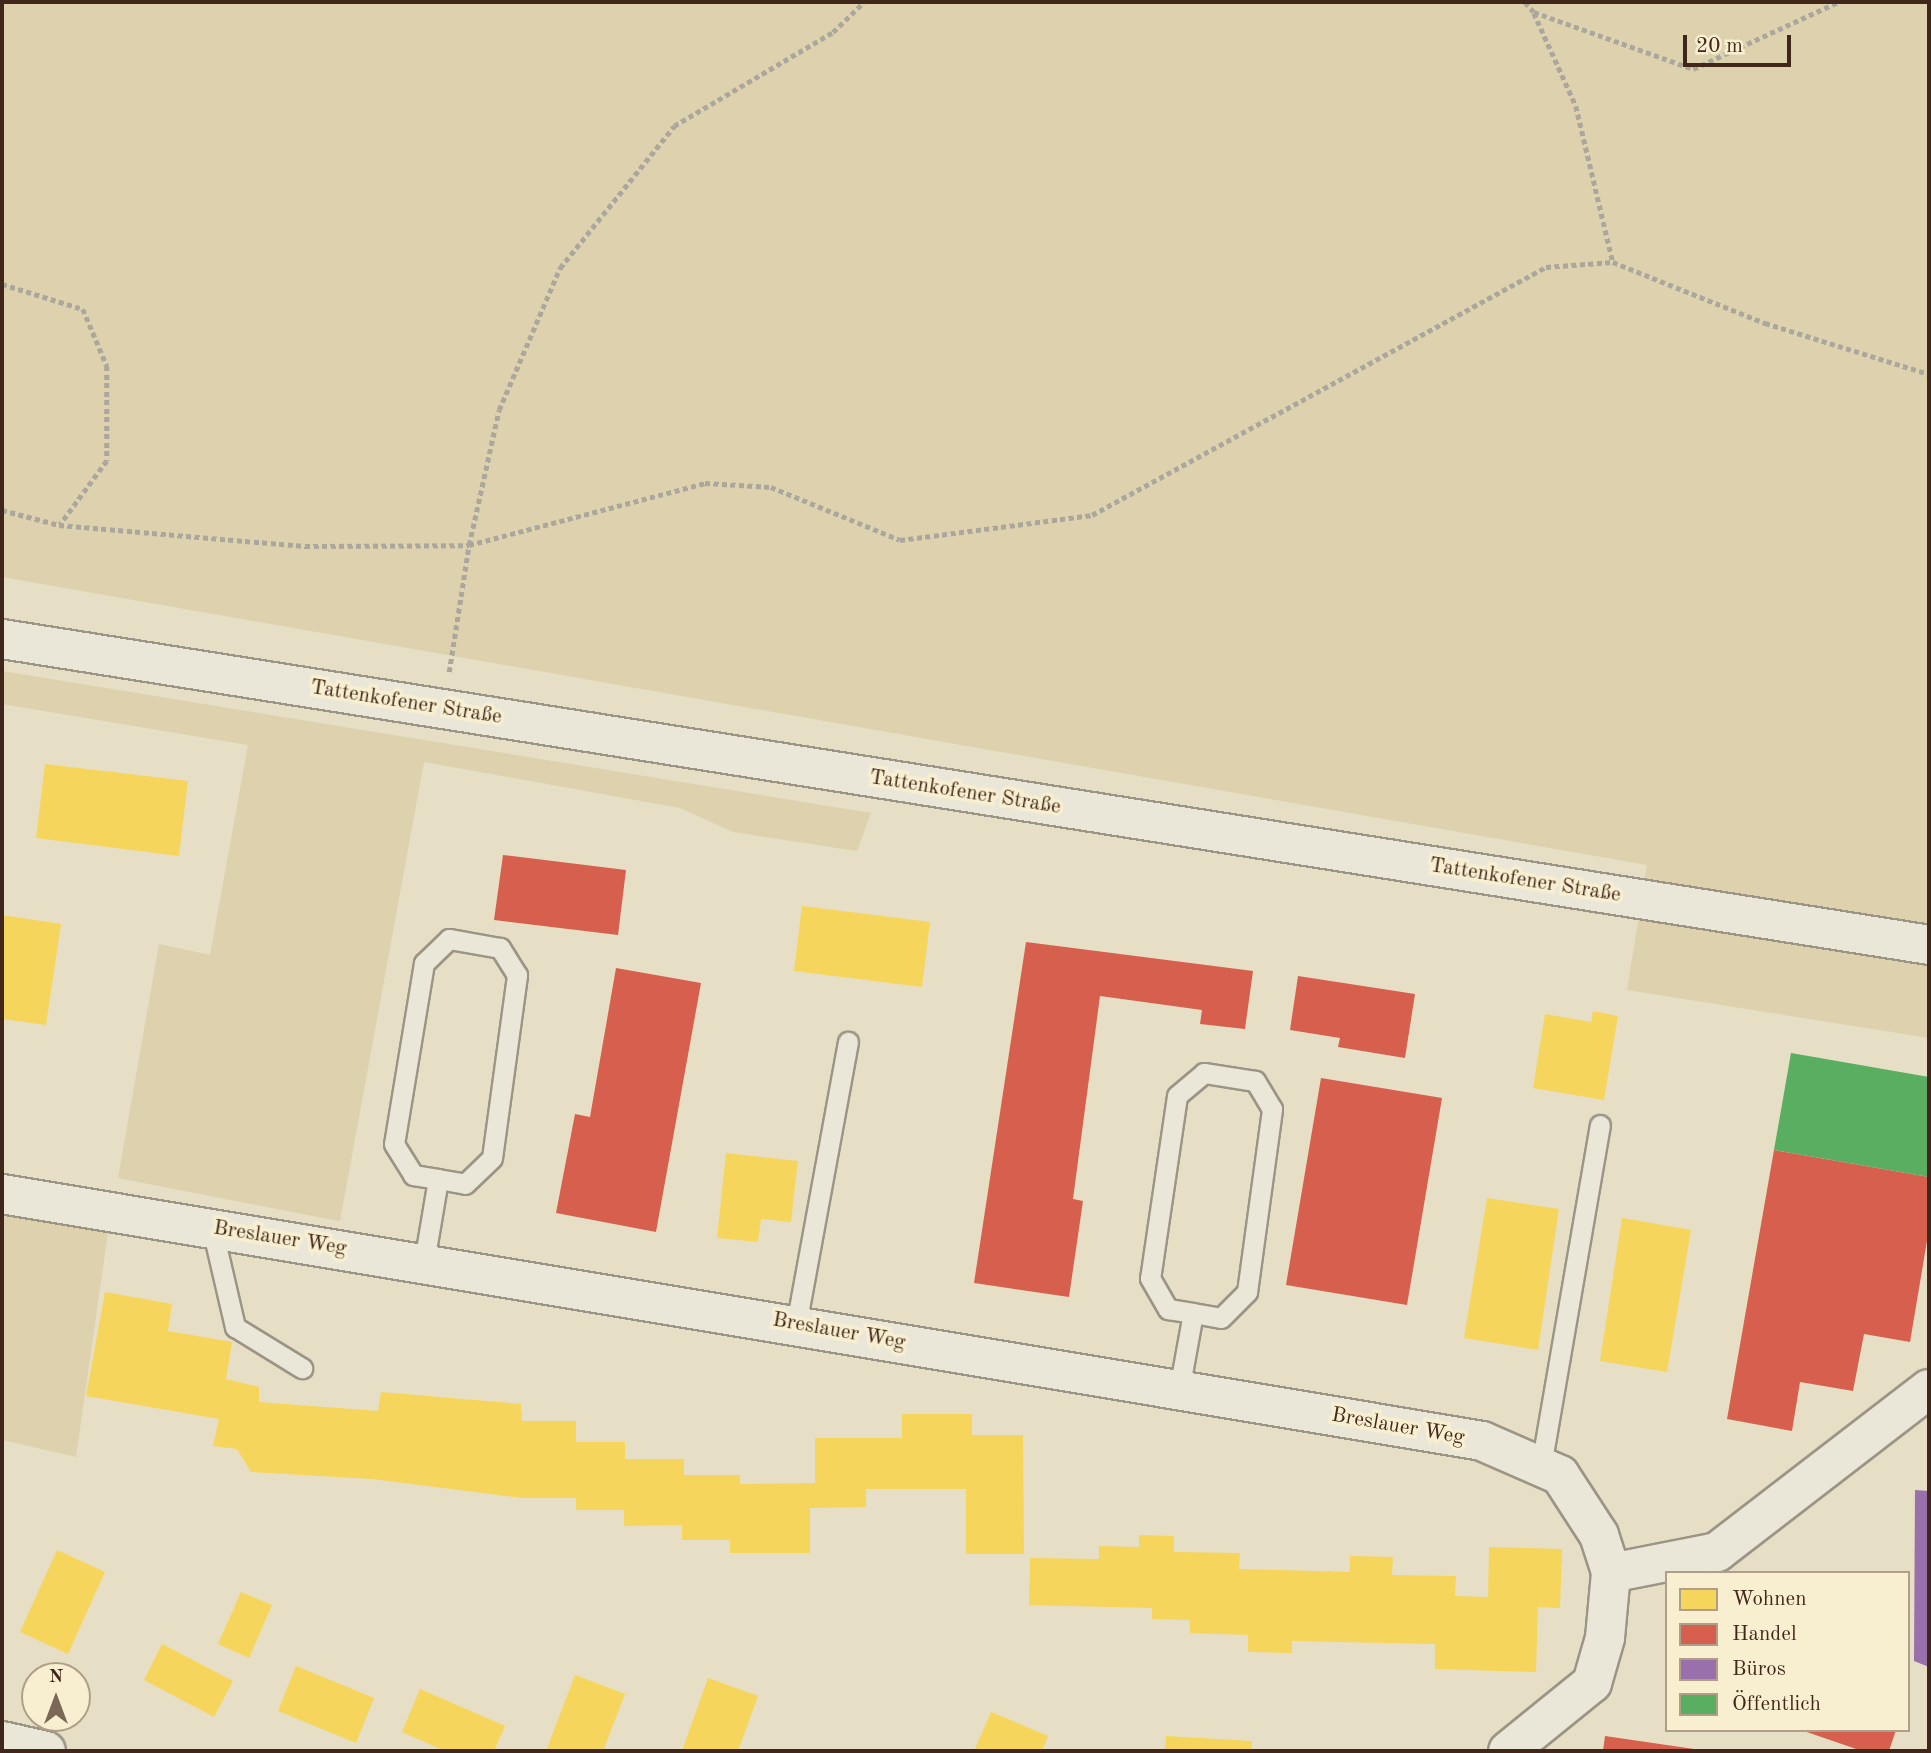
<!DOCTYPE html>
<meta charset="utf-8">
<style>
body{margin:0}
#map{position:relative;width:1931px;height:1753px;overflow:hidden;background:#e6dfc5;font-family:"Old Standard TT",serif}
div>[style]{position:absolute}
.green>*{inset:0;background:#ddd1ae}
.homes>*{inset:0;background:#f6d55c}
.shops>*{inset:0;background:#d6604d}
.offices>*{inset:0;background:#9970ab}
.public>*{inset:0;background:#5aae61}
.path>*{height:4.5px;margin-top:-2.25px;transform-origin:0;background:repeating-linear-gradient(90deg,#aca79c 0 5px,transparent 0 8.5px)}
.roads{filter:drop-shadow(2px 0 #9c9485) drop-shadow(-2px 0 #9c9485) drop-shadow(0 2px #9c9485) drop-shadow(0 -2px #9c9485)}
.lane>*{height:19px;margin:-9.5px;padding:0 9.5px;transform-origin:9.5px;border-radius:9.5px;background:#eae7d9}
.street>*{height:38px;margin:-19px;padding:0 19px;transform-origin:19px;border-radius:19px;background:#eae7d9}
.secondary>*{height:38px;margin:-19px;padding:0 19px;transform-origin:19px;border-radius:19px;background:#eae7d9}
span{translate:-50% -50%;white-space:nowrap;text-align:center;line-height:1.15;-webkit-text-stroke:7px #f8efd0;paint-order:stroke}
.street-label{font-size:21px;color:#41261b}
.frame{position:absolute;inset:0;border:4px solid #41261b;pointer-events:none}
.legend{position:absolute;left:1665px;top:1571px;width:245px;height:161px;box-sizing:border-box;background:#f8efd0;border:2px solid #af9f88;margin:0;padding:9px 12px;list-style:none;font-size:21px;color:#41261b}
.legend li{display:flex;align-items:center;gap:14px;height:35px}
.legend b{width:35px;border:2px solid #af9f88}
.north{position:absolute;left:21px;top:1662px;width:70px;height:70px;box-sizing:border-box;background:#f8efd0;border:2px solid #af9f88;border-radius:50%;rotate:0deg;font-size:19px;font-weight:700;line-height:28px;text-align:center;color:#41261b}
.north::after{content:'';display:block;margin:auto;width:24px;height:32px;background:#7b6756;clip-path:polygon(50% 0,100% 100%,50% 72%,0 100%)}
.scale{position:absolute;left:1683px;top:35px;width:108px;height:32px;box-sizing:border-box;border:4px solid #41261b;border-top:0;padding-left:9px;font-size:21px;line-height:24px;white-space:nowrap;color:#41261b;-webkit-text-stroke:5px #f8efd0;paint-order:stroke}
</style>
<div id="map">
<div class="green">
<div style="clip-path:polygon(2px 2px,1929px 2px,1929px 1038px,1627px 990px,1647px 865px,2px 577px)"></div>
<div style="clip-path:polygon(2px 671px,871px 813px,857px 851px,733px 832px,680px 808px,424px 762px,340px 1221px,328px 1219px,118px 1178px,159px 944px,210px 955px,248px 745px,2px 704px)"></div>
<div style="clip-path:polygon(2px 1209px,109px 1225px,76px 1457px,2px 1440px)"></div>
</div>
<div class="homes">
<div style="clip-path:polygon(45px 764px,188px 781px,179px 856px,36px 838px)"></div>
<div style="clip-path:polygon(802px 906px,930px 922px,922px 987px,794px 971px)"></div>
<div style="clip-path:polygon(2px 915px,61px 924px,46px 1025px,2px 1019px)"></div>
<div style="clip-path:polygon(1593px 1011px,1618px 1016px,1604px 1100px,1533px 1088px,1545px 1014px,1591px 1022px)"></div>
<div style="clip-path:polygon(726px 1153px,798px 1161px,791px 1222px,761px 1219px,758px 1242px,717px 1238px)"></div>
<div style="clip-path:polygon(1487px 1198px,1559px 1209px,1538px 1350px,1464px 1338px)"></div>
<div style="clip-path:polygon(1622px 1218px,1691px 1230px,1667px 1372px,1600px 1361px)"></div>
<div style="clip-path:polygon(105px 1292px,172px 1304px,168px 1331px,232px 1342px,226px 1379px,259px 1387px,259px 1402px,378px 1411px,381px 1392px,521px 1404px,522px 1421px,576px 1421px,576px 1442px,625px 1442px,625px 1459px,684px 1459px,684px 1475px,740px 1475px,740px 1484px,815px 1483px,815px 1438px,902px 1438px,902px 1414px,972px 1414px,972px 1435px,1023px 1435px,1024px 1554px,966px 1554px,966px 1489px,866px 1489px,866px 1507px,810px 1508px,810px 1553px,730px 1553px,730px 1540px,682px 1540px,682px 1525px,624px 1526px,624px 1510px,576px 1510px,576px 1498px,522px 1498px,372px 1479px,251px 1472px,237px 1449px,213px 1446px,219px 1419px,86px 1396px)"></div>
<div style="clip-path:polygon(1139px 1535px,1174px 1536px,1174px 1552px,1240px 1553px,1239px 1569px,1350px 1572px,1350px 1556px,1393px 1557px,1392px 1575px,1456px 1576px,1455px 1596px,1488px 1597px,1489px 1547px,1562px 1549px,1560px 1608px,1538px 1607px,1536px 1672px,1435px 1669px,1435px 1644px,1292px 1641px,1292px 1653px,1248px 1652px,1248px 1635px,1190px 1633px,1190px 1620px,1152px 1619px,1152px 1608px,1029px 1605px,1030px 1558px,1099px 1559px,1099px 1546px,1139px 1547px)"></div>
<div style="clip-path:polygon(57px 1550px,105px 1572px,68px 1654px,20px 1632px)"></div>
<div style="clip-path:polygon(241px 1592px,272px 1605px,249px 1658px,218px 1644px)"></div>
<div style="clip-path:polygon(162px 1644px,233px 1681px,214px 1717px,144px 1680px)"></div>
<div style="clip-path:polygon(296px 1666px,374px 1698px,356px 1743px,278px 1711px)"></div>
<div style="clip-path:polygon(575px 1675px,625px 1694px,603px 1751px,546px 1751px)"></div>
<div style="clip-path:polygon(708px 1678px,758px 1696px,738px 1751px,682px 1751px)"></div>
<div style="clip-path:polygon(420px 1689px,505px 1726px,494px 1751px,445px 1751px,402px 1732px)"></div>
<div style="clip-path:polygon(991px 1712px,1048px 1736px,1042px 1751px,974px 1751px)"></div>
<div style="clip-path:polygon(1166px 1736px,1252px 1741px,1251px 1751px,1165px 1751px)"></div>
</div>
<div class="shops">
<div style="clip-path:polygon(503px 855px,626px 870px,618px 935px,494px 920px)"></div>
<div style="clip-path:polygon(1026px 942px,1253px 971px,1245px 1029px,1200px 1024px,1202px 1010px,1100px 996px,1073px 1199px,1083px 1201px,1069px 1297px,974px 1283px)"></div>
<div style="clip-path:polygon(616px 968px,701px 983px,656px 1232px,556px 1213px,575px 1114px,590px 1117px)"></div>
<div style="clip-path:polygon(1298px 976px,1415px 994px,1405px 1058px,1338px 1047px,1340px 1038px,1290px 1030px)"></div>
<div style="clip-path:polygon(1321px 1078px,1442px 1098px,1407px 1305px,1286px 1285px)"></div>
<div style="clip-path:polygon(1774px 1150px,1929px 1177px,1929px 1229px,1910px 1342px,1864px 1334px,1853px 1391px,1800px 1382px,1792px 1431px,1727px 1419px)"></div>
<div style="clip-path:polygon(1801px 1730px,1896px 1730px,1889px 1751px,1862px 1751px)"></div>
<div style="clip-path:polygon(1605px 1736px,1701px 1750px,1701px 1751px,1603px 1751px)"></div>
</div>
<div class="offices">
<div style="clip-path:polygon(1915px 1490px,1929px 1491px,1929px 1667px,1914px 1661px)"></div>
</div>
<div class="public">
<div style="clip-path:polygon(1791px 1053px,1929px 1077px,1929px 1177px,1774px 1150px)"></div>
</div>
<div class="path">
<div style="left:1525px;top:2px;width:13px;rotate:48deg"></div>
<div style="left:1534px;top:12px;width:169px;rotate:19.7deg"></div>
<div style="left:1693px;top:69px;width:160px;rotate:-24.8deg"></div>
<div style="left:1534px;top:13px;width:102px;rotate:65.7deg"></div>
<div style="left:1576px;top:106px;width:160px;rotate:76.7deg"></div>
<div style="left:2px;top:284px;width:85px;rotate:17.2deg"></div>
<div style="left:83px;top:309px;width:62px;rotate:67.2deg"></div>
<div style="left:107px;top:366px;width:95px;rotate:90deg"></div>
<div style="left:107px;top:461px;width:79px;rotate:126.3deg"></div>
<div style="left:2px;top:510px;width:59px;rotate:14.7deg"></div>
<div style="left:59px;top:525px;width:247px;rotate:4.9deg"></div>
<div style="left:305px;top:546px;width:164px;rotate:-0.3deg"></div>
<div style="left:469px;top:545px;width:244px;rotate:-14.7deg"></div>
<div style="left:705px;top:483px;width:66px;rotate:3.5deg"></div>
<div style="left:771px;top:487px;width:139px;rotate:22.3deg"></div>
<div style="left:900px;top:540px;width:194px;rotate:-7.4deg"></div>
<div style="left:1092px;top:515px;width:517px;rotate:-28.65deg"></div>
<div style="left:1546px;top:267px;width:67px;rotate:-4.3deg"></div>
<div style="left:1613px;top:262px;width:164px;rotate:21.9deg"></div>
<div style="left:1765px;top:323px;width:172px;rotate:17.3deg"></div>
<div style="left:449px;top:672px;width:129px;rotate:-81.1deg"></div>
<div style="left:469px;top:545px;width:138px;rotate:-77.5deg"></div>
<div style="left:499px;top:410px;width:155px;rotate:-66.8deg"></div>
<div style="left:560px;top:268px;width:182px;rotate:-51.2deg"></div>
<div style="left:674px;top:126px;width:185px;rotate:-30.6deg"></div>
<div style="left:833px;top:32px;width:43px;rotate:-44.1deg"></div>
</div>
<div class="roads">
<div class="lane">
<div style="left:212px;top:1228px;width:102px;rotate:76.9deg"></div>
<div style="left:235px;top:1327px;width:79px;rotate:31.5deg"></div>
<div style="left:424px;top:1262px;width:84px;rotate:-80.4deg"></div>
<div style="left:438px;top:1179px;width:27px;rotate:10deg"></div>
<div style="left:465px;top:1184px;width:37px;rotate:-44deg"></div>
<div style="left:492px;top:1158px;width:185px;rotate:-82.2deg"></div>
<div style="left:517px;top:975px;width:32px;rotate:-122deg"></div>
<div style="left:500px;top:948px;width:52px;rotate:-170deg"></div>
<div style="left:449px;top:939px;width:35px;rotate:136deg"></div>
<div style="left:424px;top:963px;width:183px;rotate:99.4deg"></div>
<div style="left:394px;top:1144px;width:36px;rotate:58deg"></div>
<div style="left:413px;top:1175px;width:25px;rotate:9deg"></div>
<div style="left:796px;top:1325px;width:288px;rotate:-79.6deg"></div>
<div style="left:1179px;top:1390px;width:78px;rotate:-79.7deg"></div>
<div style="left:1193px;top:1313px;width:28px;rotate:10deg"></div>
<div style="left:1221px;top:1318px;width:37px;rotate:-45deg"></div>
<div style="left:1247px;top:1292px;width:185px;rotate:-82.2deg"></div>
<div style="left:1272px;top:1109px;width:33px;rotate:-121deg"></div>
<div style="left:1255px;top:1081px;width:52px;rotate:-171.1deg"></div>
<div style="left:1204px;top:1073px;width:35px;rotate:140deg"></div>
<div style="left:1177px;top:1096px;width:184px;rotate:98.4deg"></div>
<div style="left:1150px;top:1278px;width:36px;rotate:60deg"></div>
<div style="left:1168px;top:1309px;width:25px;rotate:9deg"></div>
<div style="left:1541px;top:1466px;width:346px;rotate:-80.2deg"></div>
</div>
<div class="street">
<div style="left:2px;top:1194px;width:1500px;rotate:9.47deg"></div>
<div style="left:1482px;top:1441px;width:85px;rotate:23.6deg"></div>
<div style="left:1560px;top:1475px;width:72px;rotate:57deg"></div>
<div style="left:1599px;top:1535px;width:40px;rotate:72deg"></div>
<div style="left:1611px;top:1573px;width:65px;rotate:95.3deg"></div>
<div style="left:1605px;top:1638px;width:47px;rotate:106.1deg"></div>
<div style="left:1592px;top:1683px;width:108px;rotate:141deg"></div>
<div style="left:1611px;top:1573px;width:108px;rotate:-11.2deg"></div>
<div style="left:1717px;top:1552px;width:267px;rotate:-37.6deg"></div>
<div style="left:2px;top:1741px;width:45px;rotate:12.8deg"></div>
</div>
<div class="secondary">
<div style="left:2px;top:639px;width:1951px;rotate:9.02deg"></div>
</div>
</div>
<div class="street-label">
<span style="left:406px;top:703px;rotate:9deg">Tattenkofener Straße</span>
<span style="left:965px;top:793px;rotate:9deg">Tattenkofener Straße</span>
<span style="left:1525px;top:881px;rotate:9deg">Tattenkofener Straße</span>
<span style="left:280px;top:1239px;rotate:9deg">Breslauer Weg</span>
<span style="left:839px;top:1332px;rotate:10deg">Breslauer Weg</span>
<span style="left:1398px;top:1427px;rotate:10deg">Breslauer Weg</span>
</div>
<div class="frame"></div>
<ul class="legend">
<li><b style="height:19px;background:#f6d55c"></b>Wohnen</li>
<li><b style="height:19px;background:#d6604d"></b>Handel</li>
<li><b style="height:19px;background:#9970ab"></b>Büros</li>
<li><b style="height:19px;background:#5aae61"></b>Öffentlich</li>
</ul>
<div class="north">N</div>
<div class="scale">20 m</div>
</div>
